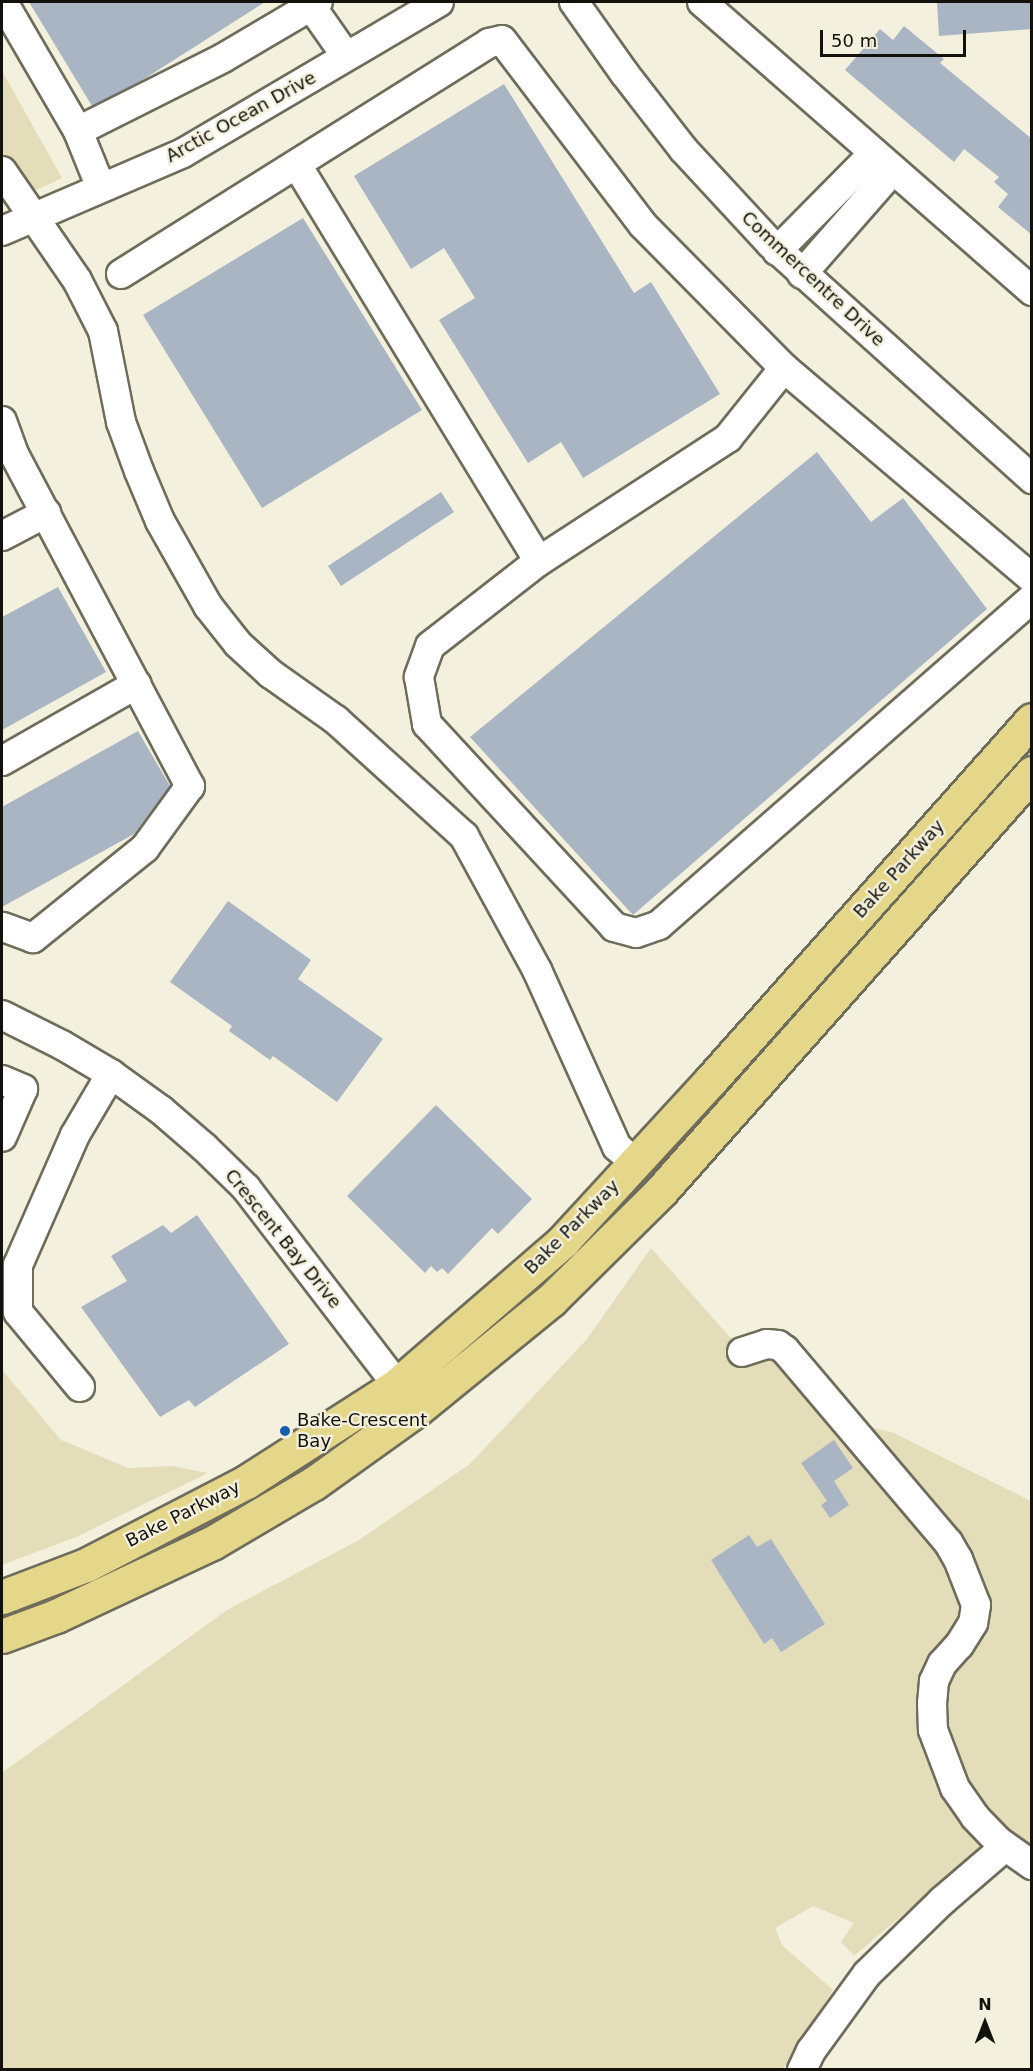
<!DOCTYPE html>
<style>
body{margin:0}
#map{position:relative;width:1033px;height:2071px;overflow:hidden;background:#f3f0dd;font-family:"DejaVu Sans",sans-serif}
div>[style]{position:absolute}
.green>*{inset:0;background:#e3ddba}
.building>*{inset:0;background:#aab5c4}
.roads{filter:drop-shadow(2px 0 #6e6c5b) drop-shadow(-2px 0 #6e6c5b) drop-shadow(0 2px #6e6c5b) drop-shadow(0 -2px #6e6c5b)}
.minor>*{height:28px;margin:-14px;padding:0 14px;transform-origin:14px;border-radius:14px;background:#fff}
.major>*{height:33px;margin:-16.5px;padding:0 16.5px;transform-origin:16.5px;border-radius:16.5px;background:#e5d78a}
.dots>*{width:16px;height:16px;translate:-50% -50%;box-sizing:border-box;border:3px solid #f3f0dd;border-radius:50%}
span{translate:-50% -50%;white-space:nowrap;text-align:center;line-height:1.15;-webkit-text-stroke:4.5px #f3f0dd;paint-order:stroke}
.street-label{font-size:18px;color:#12110b}
.poi-label{font-size:18px;color:#12110b}
.left{translate:0 -50%;text-align:left}
.frame{position:absolute;inset:0;border:3px solid #12110b;pointer-events:none}
.north{position:absolute;left:955px;top:1993px;width:60px;height:60px;-webkit-text-stroke:4px #f3f0dd;paint-order:stroke;rotate:0deg;font-size:16px;font-weight:700;line-height:24px;text-align:center;color:#12110b}
.north::after{content:'';display:block;margin:auto;width:21px;height:27px;background:#12110b;clip-path:polygon(50% 0,100% 100%,50% 72%,0 100%)}
.scale{position:absolute;left:820px;top:30px;width:146px;height:27px;box-sizing:border-box;border:3px solid #12110b;border-top:0;padding-left:8px;font-size:18px;line-height:21px;white-space:nowrap;color:#12110b;-webkit-text-stroke:4px #f3f0dd;paint-order:stroke}
</style>
<div id="map">
<div class="green">
<div style="clip-path:polygon(2px 71px,62px 178px,2px 206px)"></div>
<div style="clip-path:polygon(651px 1248px,742px 1351px,767px 1344px,843px 1420px,894px 1433px,1031px 1501px,1031px 1871px,1005px 1847px,975px 1854px,854px 1956px,841px 1942px,854px 1923px,813px 1906px,775px 1928px,782px 1945px,833px 1990px,785px 2066px,780px 2069px,2px 2069px,2px 1773px,227px 1610px,359px 1540px,470px 1464px,587px 1339px)"></div>
<div style="clip-path:polygon(2px 1370px,61px 1440px,128px 1468px,172px 1466px,208px 1473px,76px 1537px,2px 1565px)"></div>
</div>
<div class="building">
<div style="clip-path:polygon(29px 2px,265px 2px,141px 81px,92px 106px)"></div>
<div style="clip-path:polygon(937px 2px,1032px 2px,1032px 29px,939px 36px)"></div>
<div style="clip-path:polygon(904px 26px,944px 59px,940px 63px,1032px 139px,1032px 235px,998px 207px,1008px 194px,994px 182px,999px 177px,964px 149px,954px 162px,845px 70px,880px 29px,893px 40px)"></div>
<div style="clip-path:polygon(504px 84px,634px 293px,651px 282px,720px 394px,583px 478px,561px 442px,528px 463px,439px 320px,475px 298px,444px 248px,411px 269px,354px 176px)"></div>
<div style="clip-path:polygon(303px 218px,422px 410px,262px 508px,143px 315px)"></div>
<div style="clip-path:polygon(817px 452px,871px 522px,903px 498px,987px 609px,633px 915px,470px 737px)"></div>
<div style="clip-path:polygon(441px 492px,454px 512px,341px 586px,328px 566px)"></div>
<div style="clip-path:polygon(58px 587px,106px 672px,2px 730px,2px 617px)"></div>
<div style="clip-path:polygon(138px 731px,170px 786px,134px 834px,2px 907px,2px 807px)"></div>
<div style="clip-path:polygon(228px 901px,311px 960px,298px 979px,383px 1039px,337px 1102px,273px 1056px,270px 1060px,229px 1031px,232px 1026px,170px 982px)"></div>
<div style="clip-path:polygon(436px 1105px,532px 1199px,498px 1234px,492px 1228px,448px 1274px,442px 1268px,437px 1272px,431px 1266px,425px 1273px,347px 1196px)"></div>
<div style="clip-path:polygon(197px 1215px,289px 1344px,195px 1407px,189px 1400px,160px 1417px,81px 1307px,127px 1281px,111px 1256px,163px 1225px,171px 1233px)"></div>
<div style="clip-path:polygon(834px 1440px,853px 1468px,834px 1481px,849px 1505px,830px 1518px,821px 1505px,827px 1501px,801px 1463px)"></div>
<div style="clip-path:polygon(749px 1535px,757px 1547px,771px 1539px,825px 1624px,781px 1652px,772px 1638px,764px 1644px,711px 1560px)"></div>
</div>
<div class="roads">
<div class="minor">
<div style="left:3px;top:2px;width:149px;rotate:59.8deg"></div>
<div style="left:78px;top:131px;width:61px;rotate:68deg"></div>
<div style="left:574px;top:2px;width:88px;rotate:54.7deg"></div>
<div style="left:625px;top:74px;width:96px;rotate:52.2deg"></div>
<div style="left:684px;top:150px;width:127px;rotate:47.2deg"></div>
<div style="left:770px;top:243px;width:353px;rotate:42deg"></div>
<div style="left:702px;top:2px;width:439px;rotate:41.2deg"></div>
<div style="left:311px;top:6px;width:61px;rotate:55deg"></div>
<div style="left:78px;top:131px;width:162px;rotate:-26.7deg"></div>
<div style="left:223px;top:58px;width:110px;rotate:-30.5deg"></div>
<div style="left:297px;top:165px;width:464px;rotate:58.6deg"></div>
<div style="left:2px;top:171px;width:132px;rotate:55.5deg"></div>
<div style="left:77px;top:280px;width:57px;rotate:63deg"></div>
<div style="left:103px;top:331px;width:93px;rotate:78.8deg"></div>
<div style="left:121px;top:422px;width:52px;rotate:69.8deg"></div>
<div style="left:139px;top:471px;width:54px;rotate:67.2deg"></div>
<div style="left:160px;top:521px;width:98px;rotate:60.5deg"></div>
<div style="left:208px;top:606px;width:48px;rotate:51.7deg"></div>
<div style="left:238px;top:644px;width:45px;rotate:42.3deg"></div>
<div style="left:271px;top:674px;width:80px;rotate:35.3deg"></div>
<div style="left:336px;top:720px;width:173px;rotate:42.2deg"></div>
<div style="left:464px;top:836px;width:153px;rotate:61.4deg"></div>
<div style="left:537px;top:970px;width:194px;rotate:65.7deg"></div>
<div style="left:617px;top:1147px;width:25px;rotate:40deg"></div>
<div style="left:2px;top:231px;width:197px;rotate:-23.3deg"></div>
<div style="left:183px;top:153px;width:297px;rotate:-30.5deg"></div>
<div style="left:777px;top:251px;width:138px;rotate:-45.3deg"></div>
<div style="left:121px;top:274px;width:434px;rotate:-32.1deg"></div>
<div style="left:489px;top:43px;width:13px;rotate:-13deg"></div>
<div style="left:502px;top:40px;width:233px;rotate:52.7deg"></div>
<div style="left:643px;top:225px;width:201px;rotate:45.4deg"></div>
<div style="left:784px;top:368px;width:325px;rotate:40.3deg"></div>
<div style="left:802px;top:274px;width:138px;rotate:-48.8deg"></div>
<div style="left:784px;top:368px;width:90px;rotate:128.7deg"></div>
<div style="left:728px;top:438px;width:225px;rotate:146.9deg"></div>
<div style="left:539px;top:561px;width:138px;rotate:142.1deg"></div>
<div style="left:430px;top:646px;width:33px;rotate:110deg"></div>
<div style="left:419px;top:677px;width:48px;rotate:80.3deg"></div>
<div style="left:427px;top:724px;width:276px;rotate:47.3deg"></div>
<div style="left:614px;top:927px;width:23px;rotate:15deg"></div>
<div style="left:636px;top:933px;width:24px;rotate:-19deg"></div>
<div style="left:659px;top:925px;width:496px;rotate:-41.2deg"></div>
<div style="left:2px;top:421px;width:37px;rotate:70deg"></div>
<div style="left:15px;top:456px;width:374px;rotate:62.1deg"></div>
<div style="left:190px;top:786px;width:77px;rotate:126deg"></div>
<div style="left:145px;top:848px;width:144px;rotate:141.2deg"></div>
<div style="left:33px;top:938px;width:33px;rotate:-160deg"></div>
<div style="left:2px;top:536px;width:50px;rotate:-27.6deg"></div>
<div style="left:2px;top:761px;width:155px;rotate:-29.7deg"></div>
<div style="left:2px;top:1015px;width:67px;rotate:26.6deg"></div>
<div style="left:62px;top:1045px;width:57px;rotate:30.6deg"></div>
<div style="left:111px;top:1074px;width:62px;rotate:35.8deg"></div>
<div style="left:161px;top:1110px;width:58px;rotate:40.8deg"></div>
<div style="left:205px;top:1148px;width:57px;rotate:44.3deg"></div>
<div style="left:246px;top:1188px;width:248px;rotate:52.5deg"></div>
<div style="left:2px;top:1080px;width:23px;rotate:23deg"></div>
<div style="left:23px;top:1089px;width:52px;rotate:113.6deg"></div>
<div style="left:742px;top:1352px;width:26px;rotate:-18deg"></div>
<div style="left:767px;top:1344px;width:11px;rotate:5deg"></div>
<div style="left:778px;top:1345px;width:9px;rotate:36deg"></div>
<div style="left:785px;top:1350px;width:252px;rotate:49.7deg"></div>
<div style="left:948px;top:1542px;width:20px;rotate:60deg"></div>
<div style="left:958px;top:1559px;width:49px;rotate:68.6deg"></div>
<div style="left:976px;top:1605px;width:18px;rotate:99deg"></div>
<div style="left:973px;top:1623px;width:26px;rotate:122deg"></div>
<div style="left:959px;top:1645px;width:25px;rotate:132deg"></div>
<div style="left:942px;top:1664px;width:19px;rotate:115deg"></div>
<div style="left:934px;top:1681px;width:22px;rotate:95deg"></div>
<div style="left:932px;top:1703px;width:27px;rotate:88deg"></div>
<div style="left:933px;top:1730px;width:62px;rotate:69.2deg"></div>
<div style="left:955px;top:1788px;width:35px;rotate:55deg"></div>
<div style="left:975px;top:1817px;width:33px;rotate:46deg"></div>
<div style="left:998px;top:1841px;width:42px;rotate:35.2deg"></div>
<div style="left:80px;top:1387px;width:97px;rotate:-129.6deg"></div>
<div style="left:18px;top:1312px;width:47px;rotate:-90deg"></div>
<div style="left:18px;top:1265px;width:142px;rotate:-66.3deg"></div>
<div style="left:75px;top:1135px;width:71px;rotate:-59.5deg"></div>
<div style="left:802px;top:2070px;width:21px;rotate:-65deg"></div>
<div style="left:811px;top:2051px;width:95px;rotate:-54deg"></div>
<div style="left:867px;top:1974px;width:105px;rotate:-44.2deg"></div>
<div style="left:942px;top:1901px;width:83px;rotate:-40.6deg"></div>
</div>
<div class="major">
<div style="left:2px;top:1597px;width:90px;rotate:-20.9deg"></div>
<div style="left:86px;top:1565px;width:180px;rotate:-27.4deg"></div>
<div style="left:246px;top:1482px;width:179px;rotate:-32.7deg"></div>
<div style="left:397px;top:1385px;width:220px;rotate:-40.9deg"></div>
<div style="left:563px;top:1241px;width:219px;rotate:-47.4deg"></div>
<div style="left:711px;top:1080px;width:482px;rotate:-48.3deg"></div>
<div style="left:2px;top:1636px;width:58px;rotate:-20.3deg"></div>
<div style="left:56px;top:1616px;width:172px;rotate:-25.1deg"></div>
<div style="left:212px;top:1543px;width:118px;rotate:-30.5deg"></div>
<div style="left:314px;top:1483px;width:125px;rotate:-35.6deg"></div>
<div style="left:416px;top:1410px;width:174px;rotate:-39.2deg"></div>
<div style="left:551px;top:1300px;width:155px;rotate:-44.7deg"></div>
<div style="left:661px;top:1191px;width:559px;rotate:-48.41deg"></div>
</div>
</div>
<div class="dots">
<div style="left:285px;top:1431px;background:#155ead"></div>
</div>
<div class="street-label">
<span style="left:241px;top:117px;rotate:-29deg">Arctic Ocean Drive</span>
<span style="left:813px;top:279px;rotate:43deg">Commercentre Drive</span>
<span style="left:899px;top:869px;rotate:-48deg">Bake Parkway</span>
<span style="left:572px;top:1227px;rotate:-45deg">Bake Parkway</span>
<span style="left:283px;top:1239px;rotate:51deg">Crescent Bay Drive</span>
<span style="left:183px;top:1514px;rotate:-27deg">Bake Parkway</span>
</div>
<div class="poi-label">
<span class="left" style="left:297px;top:1431px">Bake-Crescent<br>Bay</span>
</div>
<div class="frame"></div>
<div class="north">N</div>
<div class="scale">50 m</div>
</div>
